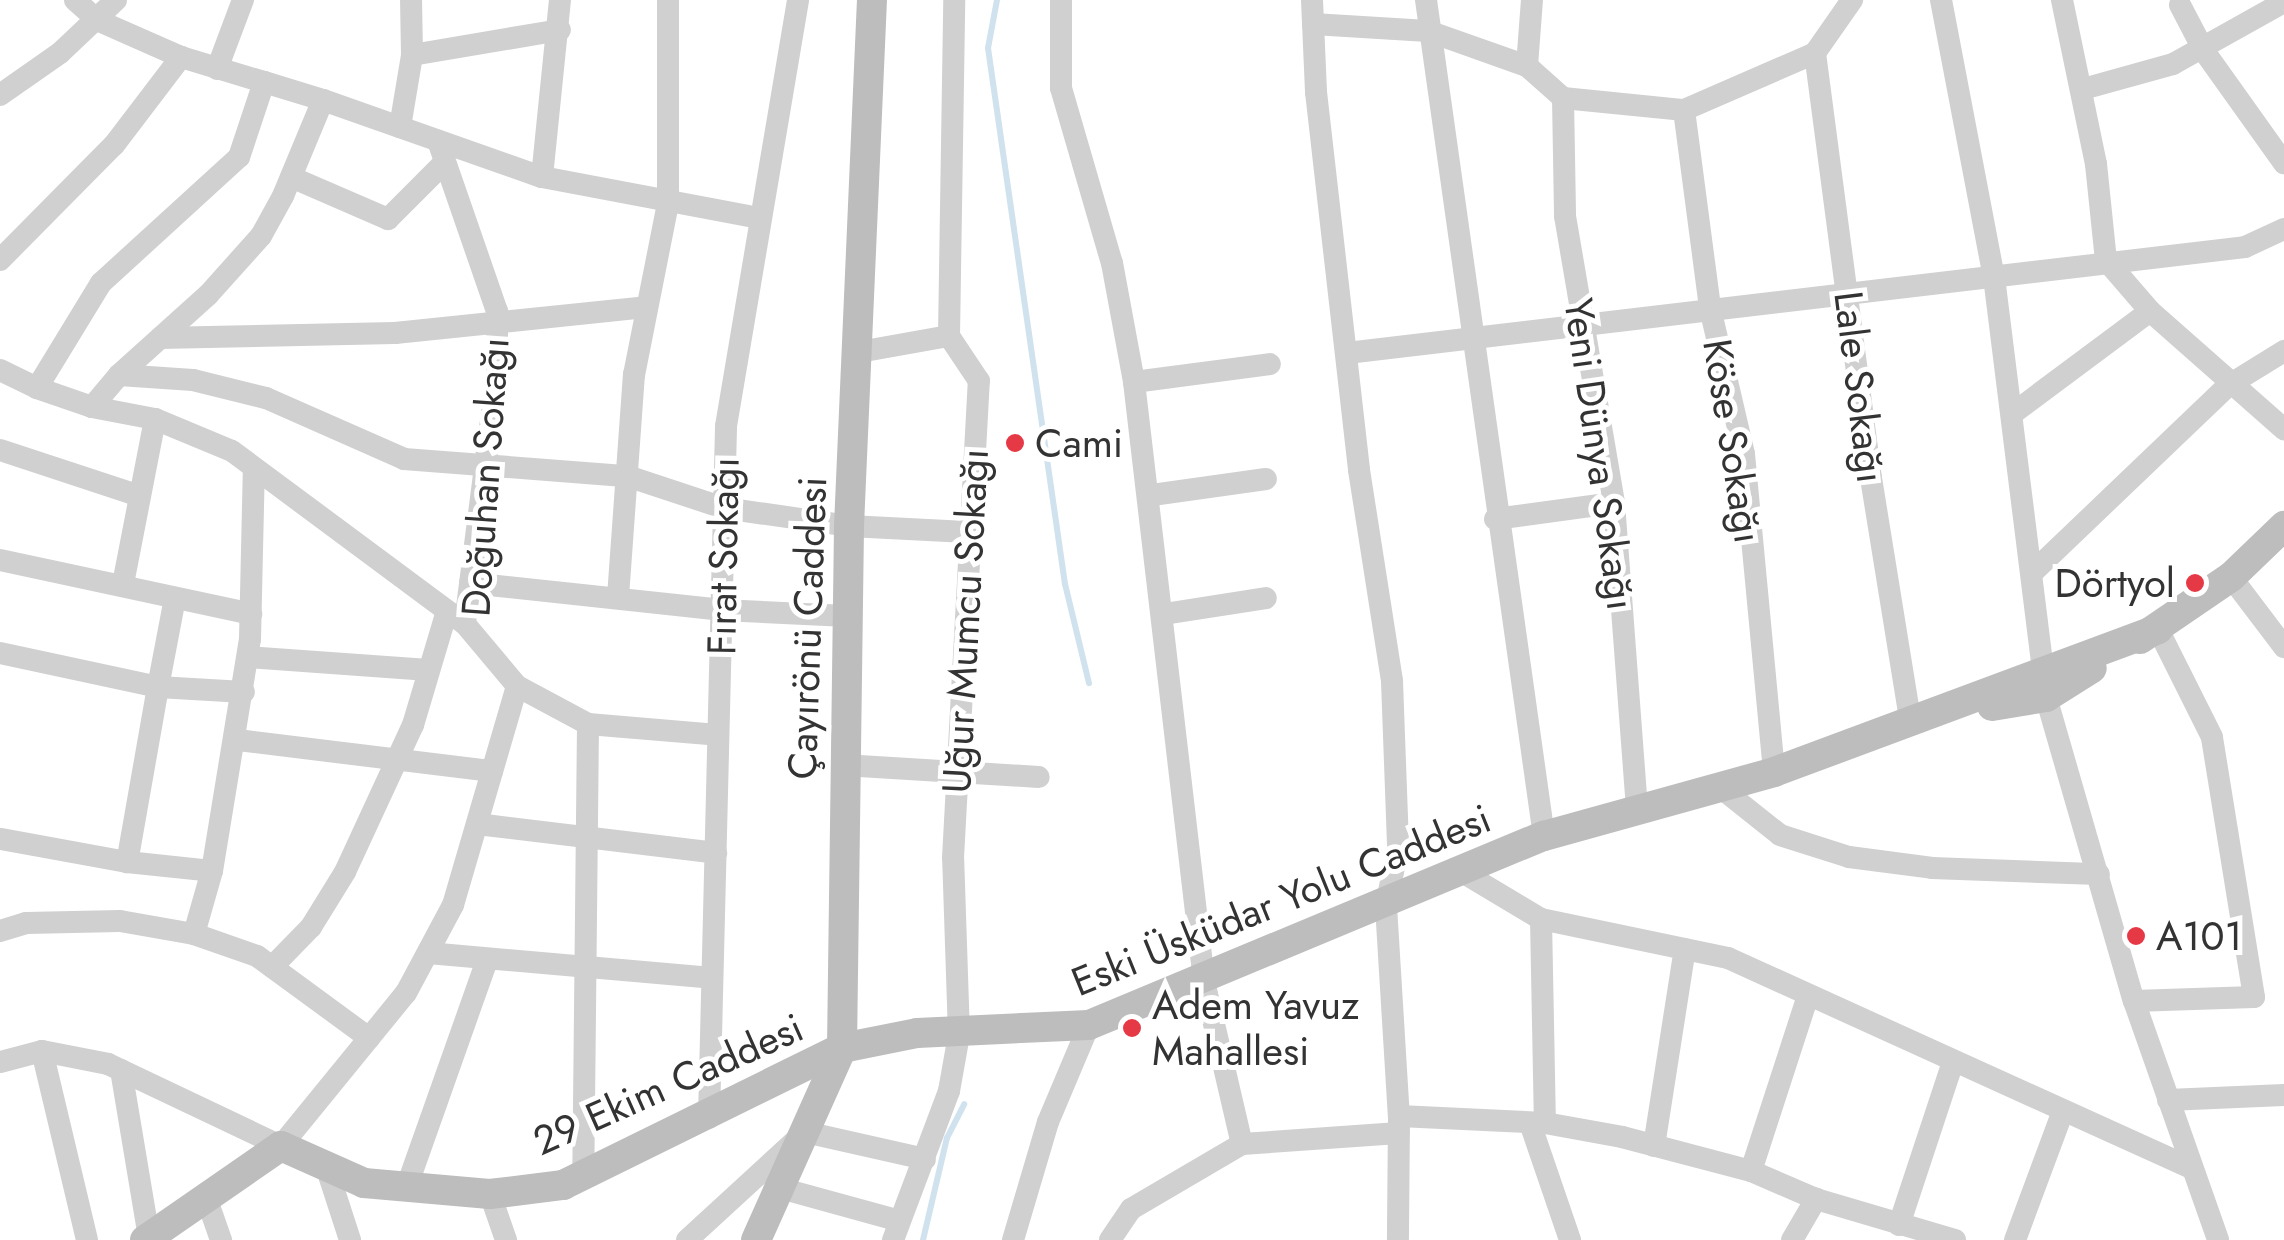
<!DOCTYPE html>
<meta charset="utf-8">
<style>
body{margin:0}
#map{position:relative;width:2284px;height:1240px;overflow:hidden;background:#fff;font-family:Jost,sans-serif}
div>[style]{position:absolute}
.stream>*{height:6px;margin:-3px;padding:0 3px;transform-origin:3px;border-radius:3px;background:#cfe2ee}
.street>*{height:22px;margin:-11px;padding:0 11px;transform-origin:11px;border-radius:11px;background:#d0d0d0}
.secondary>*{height:30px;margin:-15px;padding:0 15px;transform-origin:15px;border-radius:15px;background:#bdbdbd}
.dots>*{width:28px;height:28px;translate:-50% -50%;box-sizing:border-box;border:5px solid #fff;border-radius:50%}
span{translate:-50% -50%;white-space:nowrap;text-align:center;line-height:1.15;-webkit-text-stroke:10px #fff;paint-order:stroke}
.street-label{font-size:40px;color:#333}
.poi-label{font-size:40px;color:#333}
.left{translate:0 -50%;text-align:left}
.right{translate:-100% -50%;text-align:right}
</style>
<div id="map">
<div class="stream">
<div style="left:997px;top:0;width:49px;rotate:100.6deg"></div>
<div style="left:988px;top:48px;width:542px;rotate:81.83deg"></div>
<div style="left:1065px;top:584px;width:102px;rotate:76.4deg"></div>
<div style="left:923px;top:1240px;width:105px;rotate:-76.8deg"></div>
<div style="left:947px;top:1138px;width:38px;rotate:-63deg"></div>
</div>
<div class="street">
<div style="left:75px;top:0;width:30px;rotate:42deg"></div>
<div style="left:97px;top:20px;width:92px;rotate:23.8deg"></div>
<div style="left:1061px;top:0;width:88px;rotate:90deg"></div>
<div style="left:1061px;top:88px;width:182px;rotate:73.8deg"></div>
<div style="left:1112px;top:263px;width:121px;rotate:79.5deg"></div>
<div style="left:1134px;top:382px;width:603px;rotate:83.33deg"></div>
<div style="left:1204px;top:981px;width:167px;rotate:76.9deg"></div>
<div style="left:1312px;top:0;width:92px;rotate:87.5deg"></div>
<div style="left:1316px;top:92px;width:380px;rotate:83.5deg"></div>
<div style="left:1359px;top:470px;width:214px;rotate:81.1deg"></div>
<div style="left:1392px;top:681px;width:167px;rotate:87.9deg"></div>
<div style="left:1398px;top:848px;width:59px;rotate:101.7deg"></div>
<div style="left:1386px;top:906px;width:210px;rotate:86.5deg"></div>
<div style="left:1399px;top:1116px;width:124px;rotate:90.5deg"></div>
<div style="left:1426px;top:0;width:844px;rotate:81.97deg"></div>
<div style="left:1941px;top:0;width:282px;rotate:79.2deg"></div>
<div style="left:1994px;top:277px;width:423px;rotate:82.9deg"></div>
<div style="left:2046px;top:697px;width:316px;rotate:73.9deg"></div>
<div style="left:2134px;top:1001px;width:253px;rotate:70.6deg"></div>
<div style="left:2062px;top:0;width:167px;rotate:78.3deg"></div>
<div style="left:2096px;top:164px;width:97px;rotate:84.1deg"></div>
<div style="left:2106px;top:260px;width:67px;rotate:49.2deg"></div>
<div style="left:2150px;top:311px;width:179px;rotate:41.4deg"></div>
<div style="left:2180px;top:5px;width:52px;rotate:62.4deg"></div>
<div style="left:2204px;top:51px;width:138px;rotate:54.5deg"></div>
<div style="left:1313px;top:24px;width:115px;rotate:3.5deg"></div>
<div style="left:1428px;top:31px;width:105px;rotate:19.5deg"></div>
<div style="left:1527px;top:66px;width:48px;rotate:41.6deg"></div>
<div style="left:1563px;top:98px;width:122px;rotate:5.7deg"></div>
<div style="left:1684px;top:110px;width:143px;rotate:-23.5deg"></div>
<div style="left:1815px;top:53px;width:65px;rotate:-55.1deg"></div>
<div style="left:1815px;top:53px;width:429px;rotate:82.5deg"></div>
<div style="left:1871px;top:478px;width:245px;rotate:80.8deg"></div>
<div style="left:412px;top:55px;width:150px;rotate:-9.6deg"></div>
<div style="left:1527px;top:66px;width:66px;rotate:-85.7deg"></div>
<div style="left:217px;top:69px;width:74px;rotate:-69.4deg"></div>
<div style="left:2083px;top:89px;width:93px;rotate:-15.5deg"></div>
<div style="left:2173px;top:64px;width:127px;rotate:-29.2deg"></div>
<div style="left:0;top:95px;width:73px;rotate:-35deg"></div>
<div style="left:60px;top:53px;width:77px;rotate:-43.4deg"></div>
<div style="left:1563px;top:98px;width:118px;rotate:89deg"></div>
<div style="left:1565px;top:216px;width:291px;rotate:80.3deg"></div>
<div style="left:1614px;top:503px;width:308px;rotate:85.7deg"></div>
<div style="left:323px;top:100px;width:232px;rotate:19.4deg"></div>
<div style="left:542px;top:177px;width:221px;rotate:10.7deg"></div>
<div style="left:1684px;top:110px;width:200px;rotate:82.5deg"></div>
<div style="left:1710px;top:308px;width:150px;rotate:76.9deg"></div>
<div style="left:1744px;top:454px;width:319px;rotate:84.6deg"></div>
<div style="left:400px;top:127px;width:73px;rotate:-80.5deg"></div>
<div style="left:412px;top:55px;width:55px;rotate:-91deg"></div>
<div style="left:438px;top:141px;width:180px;rotate:70.9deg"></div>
<div style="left:497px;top:311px;width:62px;rotate:90deg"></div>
<div style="left:497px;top:373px;width:253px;rotate:97.3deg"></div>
<div style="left:465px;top:624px;width:81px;rotate:50deg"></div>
<div style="left:291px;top:177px;width:106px;rotate:23.4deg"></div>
<div style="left:388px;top:219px;width:79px;rotate:-45deg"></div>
<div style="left:542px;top:177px;width:178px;rotate:-84.2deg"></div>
<div style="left:0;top:260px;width:162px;rotate:-45.3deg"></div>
<div style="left:114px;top:145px;width:111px;rotate:-52.7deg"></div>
<div style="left:181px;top:57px;width:87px;rotate:16.8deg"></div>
<div style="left:264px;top:82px;width:79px;rotate:108.4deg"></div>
<div style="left:239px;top:157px;width:187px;rotate:137.6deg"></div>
<div style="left:101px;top:283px;width:123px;rotate:121.4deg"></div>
<div style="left:37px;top:388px;width:58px;rotate:19.1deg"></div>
<div style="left:92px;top:407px;width:42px;rotate:-49.8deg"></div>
<div style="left:119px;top:375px;width:74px;rotate:3.9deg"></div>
<div style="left:193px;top:380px;width:75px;rotate:13.9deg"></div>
<div style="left:266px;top:398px;width:151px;rotate:23.8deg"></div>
<div style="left:404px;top:459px;width:224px;rotate:4.4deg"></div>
<div style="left:627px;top:476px;width:102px;rotate:18.3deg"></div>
<div style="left:724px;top:508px;width:126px;rotate:8.2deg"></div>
<div style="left:849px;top:526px;width:118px;rotate:2.9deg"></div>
<div style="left:160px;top:338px;width:235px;rotate:-1.2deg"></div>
<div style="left:395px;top:333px;width:252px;rotate:-5.9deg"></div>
<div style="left:859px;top:352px;width:91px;rotate:-10.1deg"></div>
<div style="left:1347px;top:353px;width:904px;rotate:-6.73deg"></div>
<div style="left:2245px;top:247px;width:43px;rotate:-24.8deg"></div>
<div style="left:0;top:370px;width:41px;rotate:25.9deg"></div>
<div style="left:119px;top:375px;width:120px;rotate:-42deg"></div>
<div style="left:208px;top:295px;width:79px;rotate:-48.1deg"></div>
<div style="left:261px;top:236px;width:46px;rotate:-61.2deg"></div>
<div style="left:283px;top:196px;width:104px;rotate:-67.4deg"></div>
<div style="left:323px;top:100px;width:62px;rotate:-163deg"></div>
<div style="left:1134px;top:382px;width:137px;rotate:-7.5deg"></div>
<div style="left:92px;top:407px;width:64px;rotate:10.8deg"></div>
<div style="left:155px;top:419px;width:83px;rotate:22.6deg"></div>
<div style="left:232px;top:451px;width:290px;rotate:36.6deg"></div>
<div style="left:2012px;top:414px;width:172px;rotate:-36.7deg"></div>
<div style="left:0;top:450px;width:144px;rotate:18.2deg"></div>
<div style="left:1152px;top:495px;width:115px;rotate:-8deg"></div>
<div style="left:1495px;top:519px;width:120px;rotate:-7.7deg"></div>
<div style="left:0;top:560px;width:257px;rotate:12.1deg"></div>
<div style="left:2033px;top:572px;width:271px;rotate:-43.7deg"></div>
<div style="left:2229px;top:385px;width:65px;rotate:-31.7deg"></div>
<div style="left:2231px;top:577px;width:88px;rotate:52.9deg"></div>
<div style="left:470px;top:583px;width:252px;rotate:6.1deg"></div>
<div style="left:721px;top:610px;width:126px;rotate:2.7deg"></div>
<div style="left:123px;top:584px;width:168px;rotate:-79deg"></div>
<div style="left:618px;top:597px;width:223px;rotate:-85.9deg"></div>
<div style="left:634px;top:375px;width:174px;rotate:-78.8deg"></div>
<div style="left:668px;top:204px;width:204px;rotate:-90deg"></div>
<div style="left:175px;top:598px;width:91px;rotate:100.8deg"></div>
<div style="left:158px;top:687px;width:86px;rotate:3.3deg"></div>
<div style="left:1164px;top:614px;width:103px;rotate:-8.9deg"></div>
<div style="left:0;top:653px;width:162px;rotate:12.1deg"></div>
<div style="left:158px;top:687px;width:178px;rotate:100deg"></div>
<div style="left:127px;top:862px;width:129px;rotate:-169.7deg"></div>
<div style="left:248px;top:657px;width:181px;rotate:4.1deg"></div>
<div style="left:588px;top:724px;width:130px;rotate:4.8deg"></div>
<div style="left:238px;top:740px;width:256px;rotate:7deg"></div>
<div style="left:843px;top:765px;width:196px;rotate:3.5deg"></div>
<div style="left:1721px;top:788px;width:75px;rotate:38.5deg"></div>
<div style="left:1780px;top:835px;width:72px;rotate:17.7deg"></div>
<div style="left:1849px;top:857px;width:84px;rotate:7.5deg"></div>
<div style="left:1932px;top:868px;width:167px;rotate:2.1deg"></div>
<div style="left:477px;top:824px;width:241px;rotate:6.9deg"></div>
<div style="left:127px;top:862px;width:85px;rotate:6deg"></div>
<div style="left:212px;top:871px;width:235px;rotate:-80.7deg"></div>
<div style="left:250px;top:639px;width:171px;rotate:-88.7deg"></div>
<div style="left:1464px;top:873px;width:90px;rotate:30.9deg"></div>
<div style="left:1541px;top:919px;width:191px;rotate:11.8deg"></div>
<div style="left:1728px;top:958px;width:508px;rotate:24.4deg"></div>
<div style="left:1541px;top:919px;width:204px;rotate:88.9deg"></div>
<div style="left:0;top:931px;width:27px;rotate:-17deg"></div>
<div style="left:26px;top:923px;width:94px;rotate:-1.2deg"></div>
<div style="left:120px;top:921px;width:75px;rotate:10deg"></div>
<div style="left:194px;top:934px;width:66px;rotate:-74.1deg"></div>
<div style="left:194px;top:934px;width:67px;rotate:19.2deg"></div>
<div style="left:257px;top:956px;width:139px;rotate:36.2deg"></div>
<div style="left:428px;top:953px;width:285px;rotate:5deg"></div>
<div style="left:272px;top:967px;width:56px;rotate:-45.7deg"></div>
<div style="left:311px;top:927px;width:65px;rotate:-58.3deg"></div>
<div style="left:345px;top:872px;width:162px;rotate:-65.2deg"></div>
<div style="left:413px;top:725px;width:119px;rotate:-73.4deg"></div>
<div style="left:2134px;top:1001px;width:120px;rotate:-1.9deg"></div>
<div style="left:2254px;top:997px;width:263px;rotate:-99.2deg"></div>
<div style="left:2212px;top:737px;width:121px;rotate:-116.6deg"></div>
<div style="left:42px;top:1051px;width:194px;rotate:76.6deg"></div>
<div style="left:0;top:1062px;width:43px;rotate:-14.7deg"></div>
<div style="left:42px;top:1051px;width:67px;rotate:11.1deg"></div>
<div style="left:108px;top:1064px;width:191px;rotate:25.4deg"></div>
<div style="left:281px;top:1146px;width:198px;rotate:-50.8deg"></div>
<div style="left:406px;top:993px;width:100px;rotate:-61.9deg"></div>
<div style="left:453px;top:905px;width:228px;rotate:-73.7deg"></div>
<div style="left:517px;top:686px;width:81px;rotate:28.2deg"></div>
<div style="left:588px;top:724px;width:452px;rotate:90.6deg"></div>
<div style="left:121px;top:1070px;width:169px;rotate:80.5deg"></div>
<div style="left:2168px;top:1100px;width:116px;rotate:-2.5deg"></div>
<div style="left:1399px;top:1116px;width:146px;rotate:2.7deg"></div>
<div style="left:1545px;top:1123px;width:78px;rotate:10.3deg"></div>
<div style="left:1622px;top:1137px;width:133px;rotate:14.8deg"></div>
<div style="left:1751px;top:1171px;width:71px;rotate:23.3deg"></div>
<div style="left:1816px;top:1199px;width:145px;rotate:16.4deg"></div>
<div style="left:709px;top:1118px;width:692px;rotate:-88.59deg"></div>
<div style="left:726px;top:426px;width:432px;rotate:-80.4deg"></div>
<div style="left:1530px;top:1123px;width:124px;rotate:71.1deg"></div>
<div style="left:1654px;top:1146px;width:199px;rotate:-81.1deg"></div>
<div style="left:326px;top:1166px;width:78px;rotate:72deg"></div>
<div style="left:1751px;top:1171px;width:184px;rotate:-72deg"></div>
<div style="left:407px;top:1186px;width:240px;rotate:-70.5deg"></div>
<div style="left:780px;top:1188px;width:124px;rotate:15.4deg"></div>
<div style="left:490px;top:1194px;width:49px;rotate:70.8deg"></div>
<div style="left:206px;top:1197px;width:46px;rotate:70.8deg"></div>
<div style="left:1899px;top:1225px;width:172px;rotate:-71.7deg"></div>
<div style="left:687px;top:1240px;width:160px;rotate:-42.5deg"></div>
<div style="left:805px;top:1132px;width:123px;rotate:12.7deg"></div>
<div style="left:893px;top:1240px;width:159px;rotate:-69.4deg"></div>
<div style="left:949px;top:1091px;width:57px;rotate:-79.9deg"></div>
<div style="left:959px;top:1035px;width:177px;rotate:-91.9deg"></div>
<div style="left:953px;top:858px;width:478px;rotate:-86.9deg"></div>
<div style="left:979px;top:381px;width:54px;rotate:-123.7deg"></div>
<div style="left:949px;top:336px;width:336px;rotate:-89.1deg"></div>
<div style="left:1013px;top:1240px;width:123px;rotate:-73.5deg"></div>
<div style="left:1048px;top:1122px;width:105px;rotate:-67.1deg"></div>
<div style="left:1110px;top:1240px;width:37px;rotate:-56deg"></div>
<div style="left:1131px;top:1209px;width:129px;rotate:-30.4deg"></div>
<div style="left:1242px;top:1144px;width:157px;rotate:-4deg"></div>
<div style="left:1792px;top:1240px;width:48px;rotate:-59.7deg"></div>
<div style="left:2015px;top:1240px;width:138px;rotate:-69.6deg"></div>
</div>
<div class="secondary">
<div style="left:2140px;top:639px;width:110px;rotate:-34.3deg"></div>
<div style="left:2231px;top:577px;width:74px;rotate:-43.9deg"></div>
<div style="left:1992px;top:706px;width:55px;rotate:-9.5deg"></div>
<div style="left:2046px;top:697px;width:54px;rotate:-32.2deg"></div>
<div style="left:145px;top:1240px;width:165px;rotate:-34.7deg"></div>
<div style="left:281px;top:1146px;width:91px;rotate:24deg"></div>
<div style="left:364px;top:1183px;width:126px;rotate:5deg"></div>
<div style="left:490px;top:1194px;width:74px;rotate:-7deg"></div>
<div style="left:563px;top:1185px;width:311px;rotate:-26.2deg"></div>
<div style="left:842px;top:1048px;width:76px;rotate:-11.3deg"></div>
<div style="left:917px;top:1033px;width:172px;rotate:-2.7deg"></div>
<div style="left:1089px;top:1025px;width:493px;rotate:-22.6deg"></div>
<div style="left:1544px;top:836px;width:239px;rotate:-15.5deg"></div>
<div style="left:1774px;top:772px;width:410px;rotate:-20.4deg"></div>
<div style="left:756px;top:1240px;width:210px;rotate:-65.9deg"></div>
<div style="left:842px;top:1048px;width:522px;rotate:-89.23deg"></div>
<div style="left:849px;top:526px;width:527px;rotate:-87.5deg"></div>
</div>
<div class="dots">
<div style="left:1015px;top:443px;background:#e63946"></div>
<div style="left:2195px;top:583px;background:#e63946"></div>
<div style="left:2136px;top:936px;background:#e63946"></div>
<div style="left:1132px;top:1028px;background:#e63946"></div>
</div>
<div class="street-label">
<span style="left:1860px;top:387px;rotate:83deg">Lale Sokağı</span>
<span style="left:1733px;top:441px;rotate:81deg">Köse Sokağı</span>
<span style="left:1600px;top:454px;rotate:82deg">Yeni Dünya Sokağı</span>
<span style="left:485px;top:477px;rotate:-86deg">Doğuhan Sokağı</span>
<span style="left:723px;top:556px;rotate:-89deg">Fırat Sokağı</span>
<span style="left:965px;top:621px;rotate:-87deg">Uğur Mumcu Sokağı</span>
<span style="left:807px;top:628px;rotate:-88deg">Çayırönü Caddesi</span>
<span style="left:1281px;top:900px;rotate:-22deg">Eski Üsküdar Yolu Caddesi</span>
<span style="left:668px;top:1084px;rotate:-24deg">29 Ekim Caddesi</span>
</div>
<div class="poi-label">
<span class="left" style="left:1035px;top:443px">Cami</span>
<span class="right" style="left:2175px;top:583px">Dörtyol</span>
<span class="left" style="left:2156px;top:936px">A101</span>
<span class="left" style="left:1152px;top:1028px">Adem Yavuz<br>Mahallesi</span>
</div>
</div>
